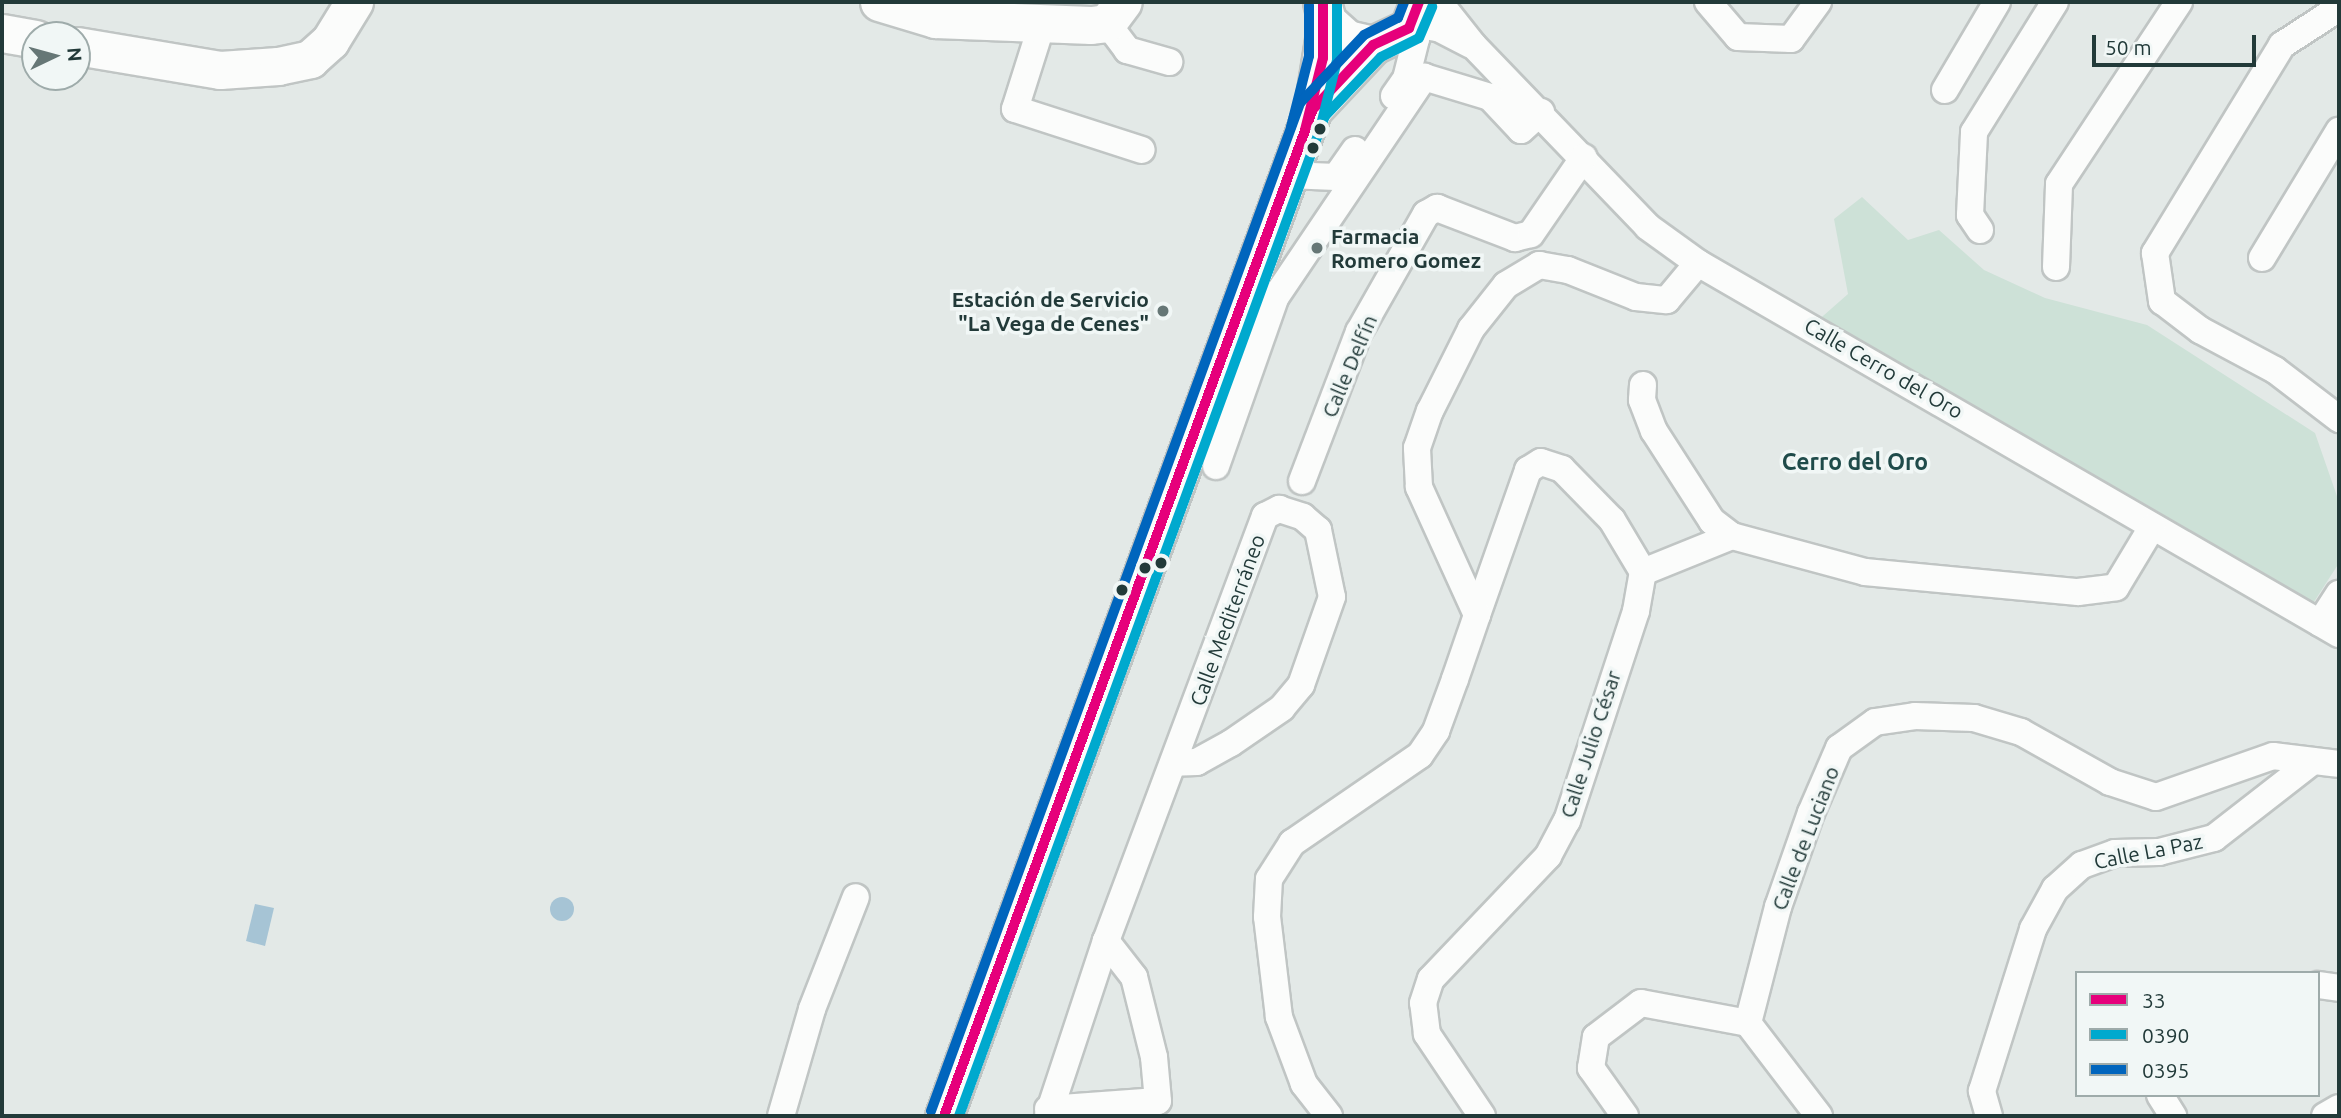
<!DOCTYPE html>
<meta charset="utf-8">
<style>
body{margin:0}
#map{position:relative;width:2341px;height:1118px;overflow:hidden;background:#e3e9e7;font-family:Ubuntu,sans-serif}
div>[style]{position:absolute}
.green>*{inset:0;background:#cde1d7}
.water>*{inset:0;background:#a6c4d5}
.round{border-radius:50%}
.roads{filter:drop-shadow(2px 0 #c0c5c4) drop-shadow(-2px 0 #c0c5c4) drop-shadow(0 2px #c0c5c4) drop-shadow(0 -2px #c0c5c4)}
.street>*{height:26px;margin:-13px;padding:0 13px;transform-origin:13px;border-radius:13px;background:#fbfcfb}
.secondary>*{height:37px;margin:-18.5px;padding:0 18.5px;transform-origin:18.5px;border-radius:18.5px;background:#fbfcfb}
.bus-1>*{height:10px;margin:-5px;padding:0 5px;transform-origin:5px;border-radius:5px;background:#e6007b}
.bus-2>*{height:10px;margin:-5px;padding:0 5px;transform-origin:5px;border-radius:5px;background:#00a9ce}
.bus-3>*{height:10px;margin:-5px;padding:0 5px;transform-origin:5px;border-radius:5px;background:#0065bd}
.dots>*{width:19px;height:19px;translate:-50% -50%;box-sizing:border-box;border:4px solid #f1f7f6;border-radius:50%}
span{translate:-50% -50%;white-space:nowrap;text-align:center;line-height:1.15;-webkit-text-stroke:7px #f1f7f6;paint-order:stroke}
.poi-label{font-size:21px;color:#223a39;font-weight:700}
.left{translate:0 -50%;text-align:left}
.right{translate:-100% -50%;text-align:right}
.street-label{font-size:21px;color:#223a39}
.neighbourhood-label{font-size:23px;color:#1f4b4a;font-weight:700}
.frame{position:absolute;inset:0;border:4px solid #223a39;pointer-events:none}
.legend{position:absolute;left:2075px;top:971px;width:245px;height:126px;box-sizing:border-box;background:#f1f7f6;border:2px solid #9eabaa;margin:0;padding:9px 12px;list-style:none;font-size:21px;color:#223a39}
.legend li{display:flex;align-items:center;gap:14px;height:35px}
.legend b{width:35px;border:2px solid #9eabaa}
.north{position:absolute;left:21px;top:21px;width:70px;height:70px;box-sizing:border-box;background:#f1f7f6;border:2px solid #9eabaa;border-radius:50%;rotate:85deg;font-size:19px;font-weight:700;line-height:28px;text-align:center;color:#223a39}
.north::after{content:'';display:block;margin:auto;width:24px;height:32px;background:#667776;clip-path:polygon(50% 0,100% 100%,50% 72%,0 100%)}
.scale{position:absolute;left:2092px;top:35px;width:164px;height:32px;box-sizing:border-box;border:4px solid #223a39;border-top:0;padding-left:9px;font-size:21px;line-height:24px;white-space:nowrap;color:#223a39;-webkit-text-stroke:5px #f1f7f6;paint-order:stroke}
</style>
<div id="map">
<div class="green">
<div style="clip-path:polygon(1862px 197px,1908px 240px,1939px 230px,1984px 270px,2045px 298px,2147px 325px,2315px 433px,2339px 502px,2339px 563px,2310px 608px,1815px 323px,1848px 294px,1834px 219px)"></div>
</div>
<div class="water">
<div class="round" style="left:550px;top:897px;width:24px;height:24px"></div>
<div style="clip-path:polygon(255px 904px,274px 908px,265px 946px,246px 941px)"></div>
</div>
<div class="roads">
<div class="street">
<div style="left:1439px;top:2px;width:55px;rotate:51.7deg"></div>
<div style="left:1473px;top:45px;width:252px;rotate:46.1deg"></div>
<div style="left:1648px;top:227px;width:62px;rotate:35.8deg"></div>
<div style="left:1698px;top:263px;width:741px;rotate:30.06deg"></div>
<div style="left:1708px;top:2px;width:46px;rotate:49.4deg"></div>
<div style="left:1738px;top:37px;width:53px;rotate:2.2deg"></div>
<div style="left:1791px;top:39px;width:46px;rotate:-53.9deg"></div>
<div style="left:2339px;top:8px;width:68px;rotate:147deg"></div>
<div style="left:2282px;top:45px;width:244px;rotate:121.4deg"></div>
<div style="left:2155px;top:253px;width:49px;rotate:81.7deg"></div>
<div style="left:2162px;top:301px;width:48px;rotate:37.3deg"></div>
<div style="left:2200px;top:330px;width:85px;rotate:28.1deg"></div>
<div style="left:2275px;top:370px;width:81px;rotate:37.4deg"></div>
<div style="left:1107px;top:23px;width:34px;rotate:53deg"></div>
<div style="left:1127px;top:50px;width:44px;rotate:15.9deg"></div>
<div style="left:1042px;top:24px;width:89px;rotate:107.6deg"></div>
<div style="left:1015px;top:109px;width:133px;rotate:17.9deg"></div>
<div style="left:1412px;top:24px;width:26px;rotate:9deg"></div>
<div style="left:1438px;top:28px;width:37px;rotate:27deg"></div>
<div style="left:1945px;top:90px;width:102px;rotate:-59.4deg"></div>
<div style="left:1394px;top:96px;width:21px;rotate:-55deg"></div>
<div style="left:1406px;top:79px;width:41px;rotate:-76deg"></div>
<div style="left:1416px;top:39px;width:13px;rotate:-122deg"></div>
<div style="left:1287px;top:175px;width:49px;rotate:2.3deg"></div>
<div style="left:1336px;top:177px;width:33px;rotate:-55deg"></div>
<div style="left:1980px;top:230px;width:18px;rotate:-124deg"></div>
<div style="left:1970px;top:215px;width:83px;rotate:-87.2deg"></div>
<div style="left:1974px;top:132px;width:153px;rotate:-58.1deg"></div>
<div style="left:2262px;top:258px;width:149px;rotate:-58.8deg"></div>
<div style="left:2056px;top:267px;width:83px;rotate:-87.9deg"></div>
<div style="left:2059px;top:184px;width:218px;rotate:-56.6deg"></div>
<div style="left:1643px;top:385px;width:15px;rotate:94deg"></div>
<div style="left:1642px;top:400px;width:33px;rotate:69deg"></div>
<div style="left:1654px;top:431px;width:107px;rotate:57.2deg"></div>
<div style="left:1712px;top:521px;width:25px;rotate:37deg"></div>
<div style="left:1216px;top:466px;width:178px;rotate:-70.6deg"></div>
<div style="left:1275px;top:298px;width:267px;rotate:-56deg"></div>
<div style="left:1424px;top:77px;width:69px;rotate:16.9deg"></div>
<div style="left:1490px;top:97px;width:45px;rotate:46.8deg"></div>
<div style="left:1521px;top:130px;width:27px;rotate:-42deg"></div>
<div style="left:1302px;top:481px;width:160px;rotate:-69.1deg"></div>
<div style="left:1359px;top:332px;width:136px;rotate:-60.4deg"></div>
<div style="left:1426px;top:214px;width:13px;rotate:-29deg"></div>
<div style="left:1437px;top:208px;width:84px;rotate:21deg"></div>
<div style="left:1515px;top:238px;width:16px;rotate:-14deg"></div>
<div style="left:1531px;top:234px;width:93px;rotate:-55.5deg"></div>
<div style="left:1477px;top:615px;width:154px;rotate:-70.6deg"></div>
<div style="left:1528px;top:470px;width:15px;rotate:-32deg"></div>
<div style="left:1541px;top:462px;width:22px;rotate:18deg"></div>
<div style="left:1562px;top:469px;width:71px;rotate:45.6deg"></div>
<div style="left:1612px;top:520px;width:61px;rotate:59.2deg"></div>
<div style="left:2320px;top:623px;width:35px;rotate:-57deg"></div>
<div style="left:2318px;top:985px;width:21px;rotate:8deg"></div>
<div style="left:2160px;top:1095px;width:25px;rotate:58deg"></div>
<div style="left:1048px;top:1109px;width:110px;rotate:-4.2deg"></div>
<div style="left:1158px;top:1101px;width:44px;rotate:-95.2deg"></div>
<div style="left:1154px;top:1057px;width:82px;rotate:-104deg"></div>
<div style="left:1134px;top:977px;width:46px;rotate:-127.9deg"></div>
<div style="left:781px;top:1116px;width:111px;rotate:-73.8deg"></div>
<div style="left:812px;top:1009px;width:120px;rotate:-68.6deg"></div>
<div style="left:1048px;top:1116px;width:184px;rotate:-71.7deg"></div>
<div style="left:1106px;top:941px;width:454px;rotate:-69.5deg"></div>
<div style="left:1265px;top:516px;width:16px;rotate:-27deg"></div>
<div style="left:1279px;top:509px;width:25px;rotate:18deg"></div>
<div style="left:1303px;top:517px;width:20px;rotate:41deg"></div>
<div style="left:1318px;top:530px;width:68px;rotate:78.2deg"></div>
<div style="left:1332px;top:597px;width:93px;rotate:109.4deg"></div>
<div style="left:1301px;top:685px;width:30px;rotate:130deg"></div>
<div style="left:1282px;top:708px;width:62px;rotate:145.5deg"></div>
<div style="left:1231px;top:743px;width:39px;rotate:151deg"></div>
<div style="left:1197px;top:762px;width:23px;rotate:178deg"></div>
<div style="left:1329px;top:1116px;width:41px;rotate:-128deg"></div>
<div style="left:1304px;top:1084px;width:72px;rotate:-110.5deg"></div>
<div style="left:1279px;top:1017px;width:101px;rotate:-96.8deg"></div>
<div style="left:1267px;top:917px;width:38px;rotate:-87deg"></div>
<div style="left:1269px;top:879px;width:43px;rotate:-57.4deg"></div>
<div style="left:1292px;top:843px;width:155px;rotate:-34.5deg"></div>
<div style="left:1420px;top:755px;width:29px;rotate:-56deg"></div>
<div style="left:1436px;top:731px;width:55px;rotate:-69.9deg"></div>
<div style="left:1455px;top:679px;width:68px;rotate:-71deg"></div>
<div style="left:1477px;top:615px;width:141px;rotate:-114.4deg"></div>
<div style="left:1419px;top:487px;width:39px;rotate:-93deg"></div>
<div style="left:1417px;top:448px;width:39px;rotate:-71deg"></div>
<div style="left:1430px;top:411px;width:92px;rotate:-63.4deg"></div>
<div style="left:1471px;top:329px;width:56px;rotate:-51.5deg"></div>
<div style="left:1506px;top:285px;width:39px;rotate:-31deg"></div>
<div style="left:1539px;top:265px;width:29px;rotate:10deg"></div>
<div style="left:1568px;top:270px;width:73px;rotate:21.7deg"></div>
<div style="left:1636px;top:297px;width:31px;rotate:6deg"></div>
<div style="left:1667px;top:300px;width:48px;rotate:-50deg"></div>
<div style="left:1482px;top:1116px;width:99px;rotate:-123.9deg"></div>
<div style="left:1427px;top:1034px;width:31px;rotate:-97deg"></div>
<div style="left:1423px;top:1003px;width:25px;rotate:-72deg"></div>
<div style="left:1431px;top:979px;width:170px;rotate:-46.4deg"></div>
<div style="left:1548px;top:856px;width:40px;rotate:-62deg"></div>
<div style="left:1567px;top:821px;width:221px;rotate:-71.8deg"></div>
<div style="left:1636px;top:611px;width:40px;rotate:-80deg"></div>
<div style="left:1643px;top:572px;width:96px;rotate:-22deg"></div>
<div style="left:1732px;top:536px;width:138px;rotate:15.1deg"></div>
<div style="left:1865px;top:572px;width:214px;rotate:5.4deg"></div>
<div style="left:2078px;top:592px;width:38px;rotate:-7deg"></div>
<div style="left:2116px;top:587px;width:70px;rotate:-59deg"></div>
<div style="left:1625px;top:1116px;width:59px;rotate:-125.3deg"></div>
<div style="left:1591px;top:1068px;width:31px;rotate:-81deg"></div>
<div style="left:1596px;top:1037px;width:56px;rotate:-37.1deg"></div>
<div style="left:1641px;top:1003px;width:109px;rotate:10.6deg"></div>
<div style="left:1819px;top:1116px;width:117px;rotate:-127.4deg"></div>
<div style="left:1748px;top:1023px;width:120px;rotate:-75.5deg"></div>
<div style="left:1778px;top:907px;width:100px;rotate:-70.7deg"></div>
<div style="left:1811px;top:813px;width:71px;rotate:-66.7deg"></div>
<div style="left:1839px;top:748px;width:44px;rotate:-35.8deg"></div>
<div style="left:1875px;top:722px;width:40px;rotate:-8.5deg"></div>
<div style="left:1915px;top:716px;width:59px;rotate:1.9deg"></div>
<div style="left:1974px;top:718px;width:49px;rotate:16.6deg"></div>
<div style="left:2021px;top:732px;width:102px;rotate:29.3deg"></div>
<div style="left:2110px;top:782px;width:48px;rotate:18.1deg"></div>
<div style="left:2156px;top:797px;width:124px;rotate:-19.3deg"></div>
<div style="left:2273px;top:756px;width:66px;rotate:6.9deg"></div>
<div style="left:1989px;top:1116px;width:26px;rotate:-106deg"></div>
<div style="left:1982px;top:1091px;width:170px;rotate:-72.5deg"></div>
<div style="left:2033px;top:929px;width:46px;rotate:-61.2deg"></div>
<div style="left:2055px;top:889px;width:36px;rotate:-42deg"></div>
<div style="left:2082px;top:865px;width:35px;rotate:-20deg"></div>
<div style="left:2115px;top:853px;width:44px;rotate:-1.3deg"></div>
<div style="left:2159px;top:852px;width:57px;rotate:-14.3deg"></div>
<div style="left:2214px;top:838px;width:125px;rotate:-37.9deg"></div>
<div style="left:2325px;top:1116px;width:16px;rotate:-30deg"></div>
</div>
<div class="secondary">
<div style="left:879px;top:2px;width:59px;rotate:16.9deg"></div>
<div style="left:935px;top:19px;width:156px;rotate:2.2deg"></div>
<div style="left:1091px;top:25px;width:16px;rotate:-7deg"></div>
<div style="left:1107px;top:23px;width:26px;rotate:-53deg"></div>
<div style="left:1322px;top:2px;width:20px;rotate:75deg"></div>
<div style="left:1327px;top:21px;width:27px;rotate:42deg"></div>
<div style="left:1347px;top:39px;width:27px;rotate:13deg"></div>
<div style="left:1373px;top:45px;width:40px;rotate:-25deg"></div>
<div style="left:1409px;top:28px;width:28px;rotate:-69deg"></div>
<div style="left:2px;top:33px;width:34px;rotate:10deg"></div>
<div style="left:77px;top:46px;width:145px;rotate:9.5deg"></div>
<div style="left:220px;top:70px;width:58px;rotate:-3.9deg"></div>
<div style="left:278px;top:66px;width:33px;rotate:-12deg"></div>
<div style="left:310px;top:59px;width:27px;rotate:-42deg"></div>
<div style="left:330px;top:41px;width:46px;rotate:-58.4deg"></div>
<div style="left:1313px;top:109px;width:88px;rotate:-46.8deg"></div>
<div style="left:944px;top:1116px;width:1072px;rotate:-69.88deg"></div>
<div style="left:1313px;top:109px;width:89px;rotate:-81deg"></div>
</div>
</div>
<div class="bus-1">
<div style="left:1305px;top:130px;width:74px;rotate:-76deg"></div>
<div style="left:1323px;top:58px;width:56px;rotate:-90deg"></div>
<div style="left:944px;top:1116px;width:1072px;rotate:-69.88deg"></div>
<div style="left:1313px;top:109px;width:88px;rotate:-46.8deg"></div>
<div style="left:1373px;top:45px;width:40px;rotate:-25deg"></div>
<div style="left:1409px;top:28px;width:28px;rotate:-69deg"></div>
</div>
<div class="bus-2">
<div style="left:1319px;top:133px;width:75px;rotate:-76.1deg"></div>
<div style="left:1337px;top:60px;width:58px;rotate:-90deg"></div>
<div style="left:959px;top:1116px;width:1065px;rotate:-69.9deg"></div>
<div style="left:1325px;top:116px;width:81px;rotate:-46.5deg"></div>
<div style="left:1381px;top:57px;width:42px;rotate:-26.6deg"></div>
<div style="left:1419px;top:38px;width:34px;rotate:-67deg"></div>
</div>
<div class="bus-3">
<div style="left:1291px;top:127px;width:73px;rotate:-75.8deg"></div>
<div style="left:1309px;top:56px;width:51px;rotate:-90deg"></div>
<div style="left:931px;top:1111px;width:1073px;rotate:-69.89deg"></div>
<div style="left:1300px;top:103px;width:93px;rotate:-46.7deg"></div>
<div style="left:1364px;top:35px;width:38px;rotate:-27deg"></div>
<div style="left:1398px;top:18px;width:17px;rotate:-69deg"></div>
</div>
<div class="dots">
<div style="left:1320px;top:129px;background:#223a39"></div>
<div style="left:1313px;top:148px;background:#223a39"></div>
<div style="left:1317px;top:248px;background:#667776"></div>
<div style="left:1163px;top:311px;background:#667776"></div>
<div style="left:1161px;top:563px;background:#223a39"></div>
<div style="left:1145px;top:568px;background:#223a39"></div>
<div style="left:1122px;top:590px;background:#223a39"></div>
</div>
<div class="poi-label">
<span class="left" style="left:1331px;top:248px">Farmacia<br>Romero Gomez</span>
<span class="right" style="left:1149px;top:311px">Estación de Servicio<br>"La Vega de Cenes"</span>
</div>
<div class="street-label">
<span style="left:1349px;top:366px;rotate:-67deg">Calle Delfín</span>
<span style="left:1884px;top:368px;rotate:30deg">Calle Cerro del Oro</span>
<span style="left:1227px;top:620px;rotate:-70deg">Calle Mediterráneo</span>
<span style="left:1590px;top:744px;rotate:-72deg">Calle Julio César</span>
<span style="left:1805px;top:838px;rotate:-69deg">Calle de Luciano</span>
<span style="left:2148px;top:851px;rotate:-11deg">Calle La Paz</span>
</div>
<div class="neighbourhood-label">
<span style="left:1855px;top:462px">Cerro del Oro</span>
</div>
<div class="frame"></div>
<ul class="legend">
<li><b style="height:9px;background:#e6007b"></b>33</li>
<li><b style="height:9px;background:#00a9ce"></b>0390</li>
<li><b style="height:9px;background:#0065bd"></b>0395</li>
</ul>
<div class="north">N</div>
<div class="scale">50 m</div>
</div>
